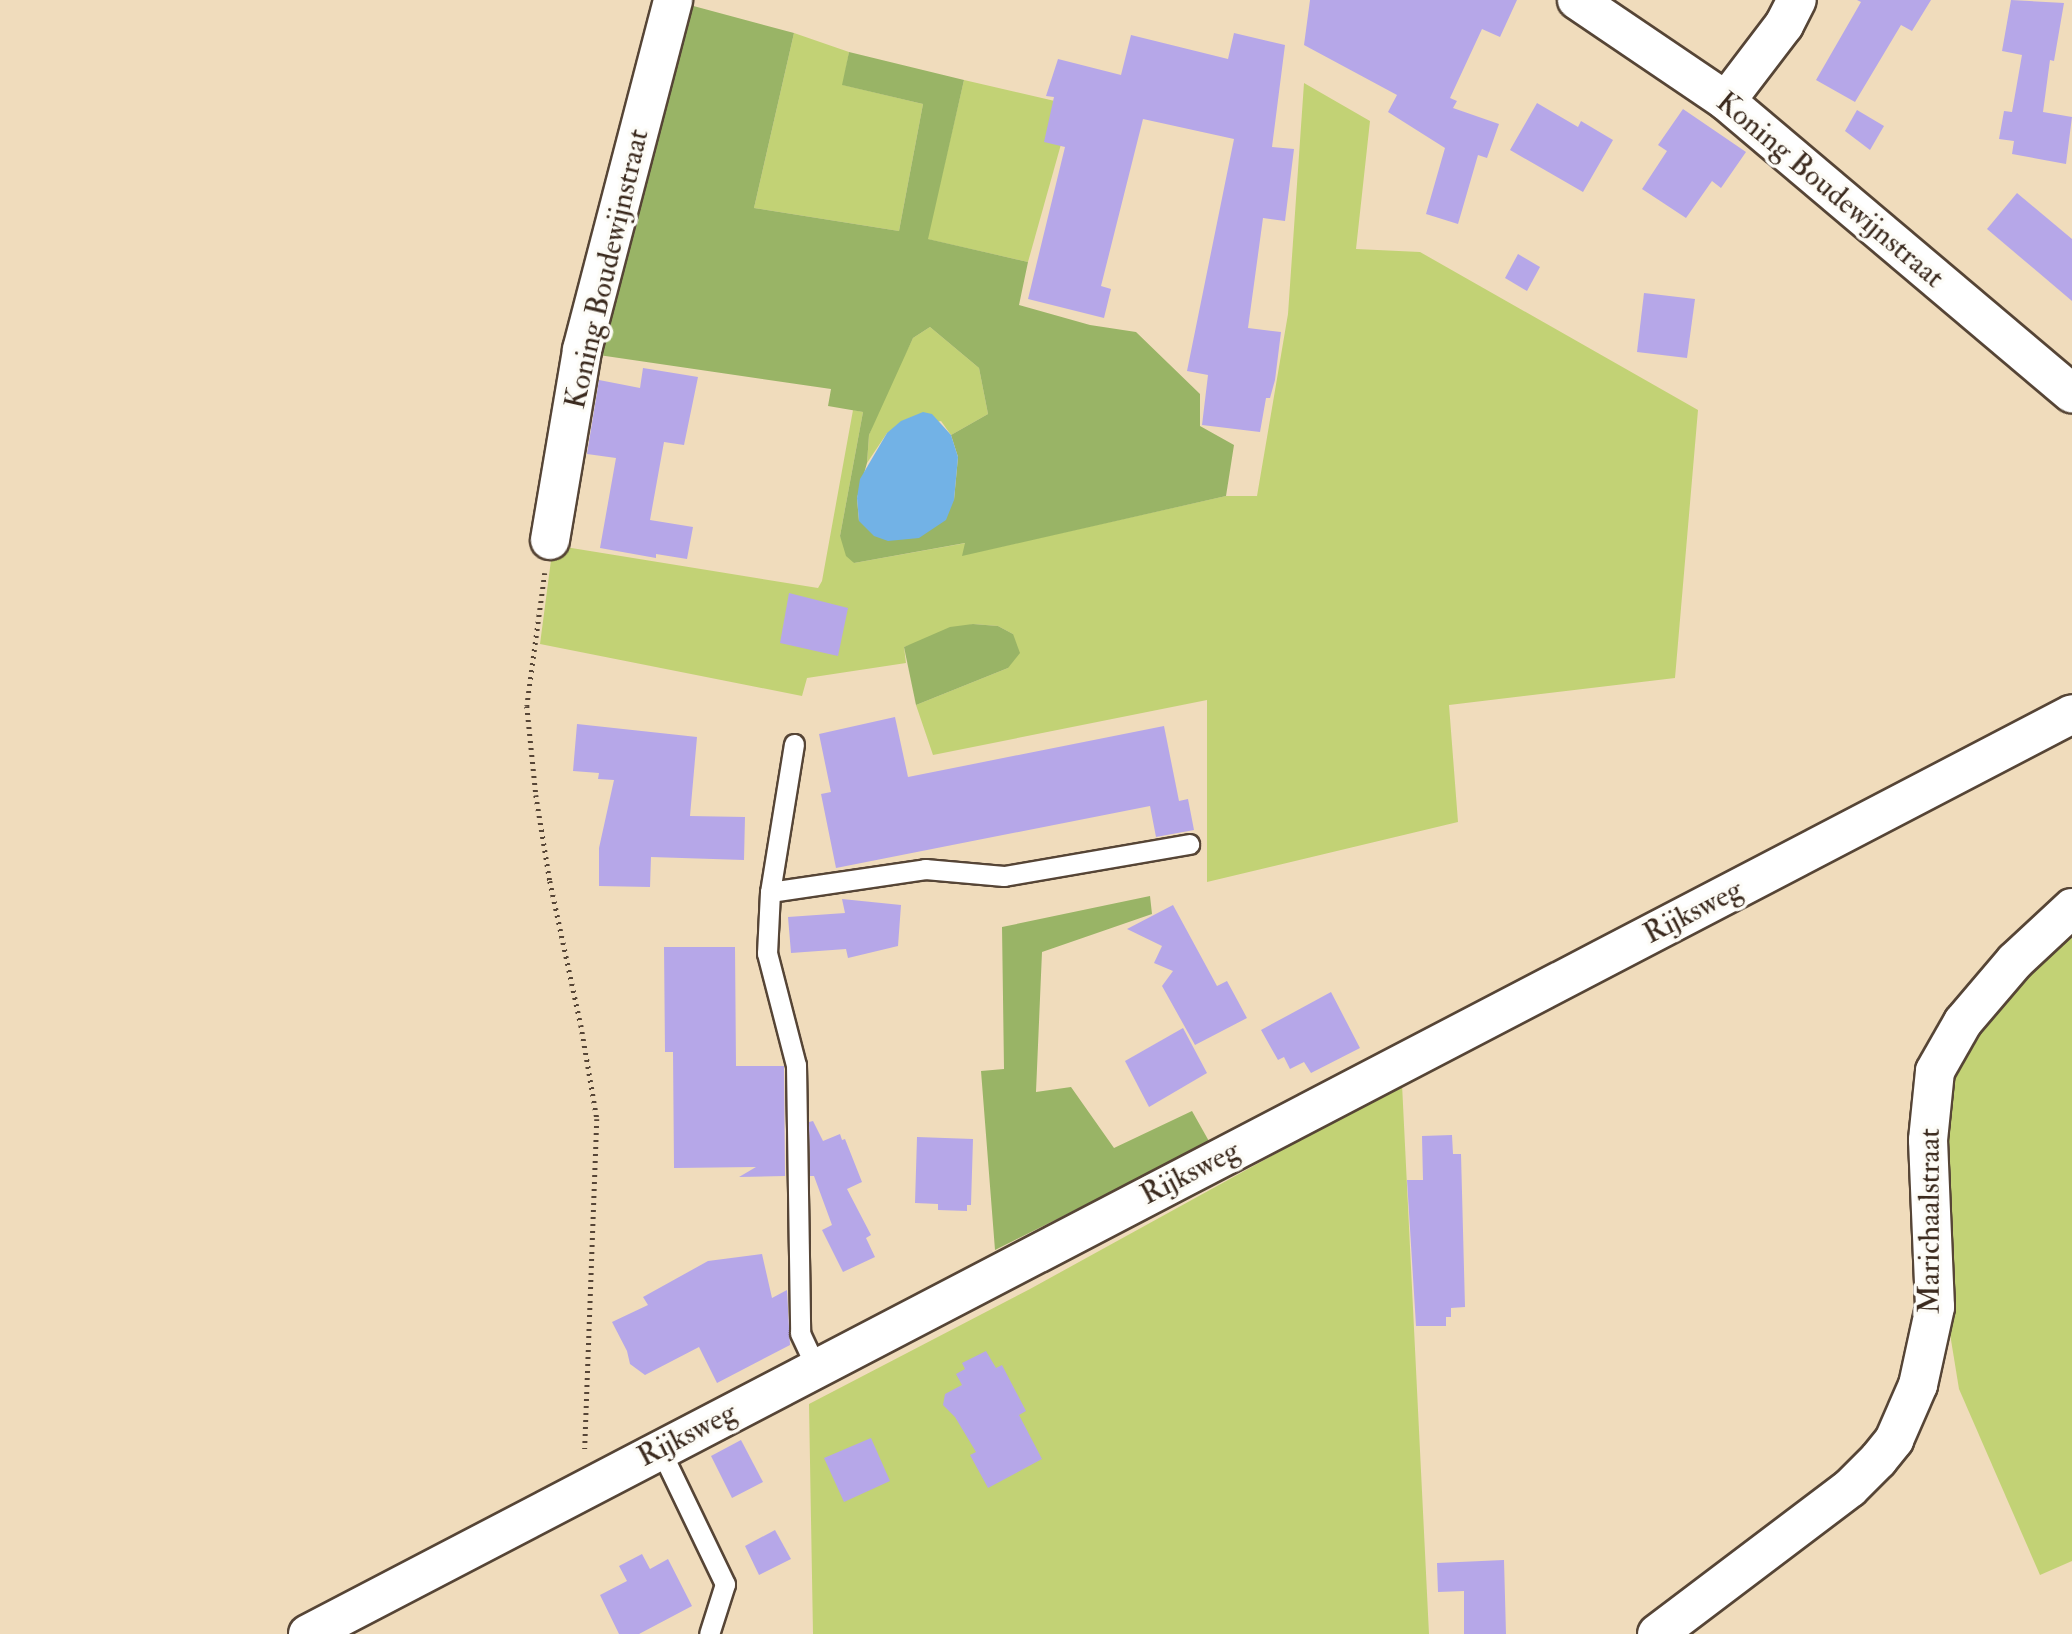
<!DOCTYPE html>
<style>
body{margin:0}
#map{position:relative;width:2072px;height:1634px;overflow:hidden;background:#f0dcbc;font-family:"IM FELL Double Pica",serif}
div>[style]{position:absolute}
.green>*{inset:0;background:#c2d275}
.forest>*{inset:0;background:#99b466}
.water>*{inset:0;background:#72b2e6}
.building>*{inset:0;background:#b6a7e8}
.path>*{height:4.5px;margin-top:-2.25px;transform-origin:0;background:repeating-linear-gradient(90deg,#564536 0 2px,transparent 0 7px)}
.roads{filter:drop-shadow(2px 0 #564536) drop-shadow(-2px 0 #564536) drop-shadow(0 2px #564536) drop-shadow(0 -2px #564536)}
.service>*{height:19px;margin:-9.5px;padding:0 9.5px;transform-origin:9.5px;border-radius:9.5px;background:#fff}
.minor>*{height:38px;margin:-19px;padding:0 19px;transform-origin:19px;border-radius:19px;background:#fff}
.secondary>*{height:38px;margin:-19px;padding:0 19px;transform-origin:19px;border-radius:19px;background:#fff}
span{translate:-50% -50%;white-space:nowrap;text-align:center;line-height:1.15;-webkit-text-stroke:7px #fdfcf7;paint-order:stroke}
.street-label{font-size:30px;color:#3b2a1e}
</style>
<div id="map">
<div class="green">
<div style="clip-path:polygon(794px 33px,849px 52px,843px 85px,923px 104px,899px 231px,754px 208px)"></div>
<div style="clip-path:polygon(964px 80px,1072px 105px,1028px 262px,927px 239px)"></div>
<div style="clip-path:polygon(1304px 83px,1370px 121px,1356px 249px,1420px 252px,1698px 410px,1675px 678px,1449px 705px,1458px 822px,1207px 882px,1207px 700px,933px 755px,916px 705px,1008px 668px,1013px 634px,998px 626px,973px 624px,904px 647px,906px 663px,807px 678px,802px 696px,540px 644px,553px 545px,818px 588px,822px 581px,853px 410px,863px 412px,840px 536px,854px 563px,966px 543px,963px 555px,1226px 496px,1257px 496px,1288px 314px)"></div>
<div style="clip-path:polygon(930px 327px,979px 368px,988px 414px,951px 435px,941px 421px,887px 433px,867px 463px,869px 435px,881px 403px,913px 338px)"></div>
<div style="clip-path:polygon(2072px 926px,2072px 1561px,2040px 1575px,1959px 1389px,1944px 1297px,1941px 1208px,1952px 1065px,1992px 1003px)"></div>
<div style="clip-path:polygon(1402px 1084px,1429px 1634px,813px 1634px,809px 1404px,1030px 1289px)"></div>
</div>
<div class="forest">
<div style="clip-path:polygon(evenodd,686px 4px,794px 33px,754px 208px,899px 231px,923px 104px,842px 85px,849px 52px,964px 80px,928px 239px,1028px 262px,1019px 305px,1090px 325px,1136px 332px,1200px 394px,1200px 426px,1234px 445px,1226px 496px,962px 556px,965px 543px,854px 563px,846px 556px,840px 536px,863px 412px,828px 406px,831px 389px,585px 353px,686px 4px,930px 327px,979px 368px,988px 414px,951px 435px,958px 457px,954px 500px,859px 521px,857px 498px,867px 463px,869px 435px,913px 338px,930px 327px)"></div>
<div style="clip-path:polygon(973px 624px,998px 626px,1013px 634px,1020px 653px,1008px 668px,916px 705px,904px 647px,950px 627px)"></div>
<div style="clip-path:polygon(1150px 896px,1152px 914px,1042px 952px,1036px 1092px,1071px 1087px,1114px 1148px,1192px 1111px,1210px 1143px,995px 1250px,981px 1071px,1004px 1069px,1002px 927px)"></div>
</div>
<div class="water">
<div style="clip-path:polygon(923px 412px,932px 414px,951px 435px,958px 457px,954px 500px,946px 520px,919px 538px,888px 541px,874px 536px,859px 521px,857px 498px,860px 479px,887px 433px,901px 421px)"></div>
</div>
<div class="building">
<div style="clip-path:polygon(1310px 0,1517px 0,1500px 37px,1482px 29px,1450px 98px,1457px 101px,1453px 108px,1499px 124px,1487px 158px,1478px 155px,1458px 224px,1426px 214px,1445px 148px,1388px 112px,1397px 95px,1304px 45px)"></div>
<div style="clip-path:polygon(1857px 0,1931px 0,1912px 31px,1901px 25px,1855px 102px,1816px 80px,1861px 2px)"></div>
<div style="clip-path:polygon(2011px 0,2064px 3px,2054px 61px,2050px 60px,2043px 112px,2072px 117px,2066px 164px,2012px 154px,2014px 141px,1999px 139px,2004px 111px,2012px 112px,2022px 55px,2002px 51px)"></div>
<div style="clip-path:polygon(1234px 33px,1285px 45px,1272px 147px,1294px 149px,1285px 221px,1263px 218px,1248px 328px,1281px 332px,1275px 380px,1270px 398px,1266px 398px,1260px 432px,1202px 425px,1208px 375px,1187px 371px,1234px 139px,1143px 119px,1101px 286px,1111px 289px,1104px 318px,1028px 299px,1065px 147px,1044px 142px,1054px 97px,1046px 96px,1058px 59px,1121px 75px,1131px 35px,1228px 59px)"></div>
<div style="clip-path:polygon(1537px 103px,1578px 127px,1581px 121px,1613px 140px,1583px 192px,1510px 150px)"></div>
<div style="clip-path:polygon(1683px 109px,1746px 152px,1721px 188px,1712px 181px,1686px 218px,1642px 189px,1667px 151px,1658px 145px)"></div>
<div style="clip-path:polygon(1857px 110px,1884px 126px,1870px 150px,1845px 131px)"></div>
<div style="clip-path:polygon(2017px 193px,2072px 239px,2072px 301px,1987px 229px)"></div>
<div style="clip-path:polygon(1518px 254px,1540px 267px,1527px 291px,1505px 278px)"></div>
<div style="clip-path:polygon(1644px 293px,1695px 299px,1687px 358px,1637px 352px)"></div>
<div style="clip-path:polygon(643px 368px,698px 377px,684px 445px,664px 442px,650px 520px,693px 527px,687px 559px,656px 554px,656px 558px,600px 548px,616px 458px,587px 454px,599px 380px,640px 388px)"></div>
<div style="clip-path:polygon(789px 593px,848px 608px,838px 656px,780px 643px)"></div>
<div style="clip-path:polygon(895px 717px,908px 777px,1164px 726px,1179px 801px,1188px 799px,1194px 830px,1156px 837px,1150px 806px,836px 868px,821px 794px,831px 792px,819px 734px)"></div>
<div style="clip-path:polygon(577px 724px,697px 737px,690px 816px,745px 817px,744px 860px,651px 857px,650px 887px,599px 886px,599px 848px,614px 780px,598px 779px,599px 773px,573px 771px)"></div>
<div style="clip-path:polygon(842px 899px,901px 905px,898px 946px,848px 958px,846px 949px,791px 953px,788px 917px,845px 913px)"></div>
<div style="clip-path:polygon(1173px 905px,1217px 986px,1227px 981px,1247px 1018px,1195px 1045px,1162px 986px,1173px 971px,1154px 963px,1162px 946px,1127px 929px)"></div>
<div style="clip-path:polygon(664px 947px,735px 947px,736px 1066px,784px 1066px,785px 1176px,739px 1177px,756px 1167px,674px 1168px,673px 1052px,665px 1052px)"></div>
<div style="clip-path:polygon(1331px 992px,1360px 1048px,1311px 1073px,1304px 1062px,1290px 1069px,1284px 1057px,1278px 1060px,1261px 1030px)"></div>
<div style="clip-path:polygon(1183px 1028px,1207px 1073px,1149px 1107px,1125px 1061px)"></div>
<div style="clip-path:polygon(813px 1121px,823px 1141px,840px 1134px,842px 1140px,845px 1139px,862px 1182px,847px 1189px,871px 1235px,866px 1238px,875px 1257px,843px 1272px,822px 1230px,832px 1225px,814px 1176px,810px 1176px,809px 1122px)"></div>
<div style="clip-path:polygon(1452px 1135px,1453px 1154px,1461px 1154px,1465px 1307px,1451px 1308px,1451px 1317px,1446px 1317px,1446px 1326px,1416px 1326px,1407px 1180px,1423px 1180px,1422px 1136px)"></div>
<div style="clip-path:polygon(917px 1137px,973px 1139px,971px 1205px,967px 1205px,967px 1211px,938px 1210px,938px 1204px,915px 1203px)"></div>
<div style="clip-path:polygon(762px 1254px,772px 1298px,787px 1290px,790px 1345px,717px 1383px,699px 1347px,645px 1375px,630px 1364px,627px 1351px,612px 1322px,648px 1305px,643px 1297px,708px 1261px)"></div>
<div style="clip-path:polygon(986px 1351px,996px 1368px,1002px 1365px,1026px 1411px,1019px 1415px,1042px 1459px,988px 1488px,970px 1455px,976px 1452px,955px 1417px,943px 1405px,945px 1394px,962px 1385px,956px 1374px,965px 1369px,962px 1363px)"></div>
<div style="clip-path:polygon(871px 1438px,890px 1481px,844px 1502px,824px 1458px)"></div>
<div style="clip-path:polygon(741px 1440px,763px 1482px,732px 1498px,711px 1456px)"></div>
<div style="clip-path:polygon(775px 1530px,791px 1559px,759px 1575px,745px 1546px)"></div>
<div style="clip-path:polygon(642px 1554px,650px 1569px,668px 1559px,692px 1606px,639px 1634px,619px 1634px,600px 1595px,627px 1581px,619px 1566px)"></div>
<div style="clip-path:polygon(1504px 1560px,1506px 1634px,1464px 1634px,1464px 1591px,1438px 1592px,1437px 1563px)"></div>
</div>
<div class="path">
<div style="left:545px;top:573px;width:134px;rotate:97.7deg"></div>
<div style="left:527px;top:706px;width:89px;rotate:84.2deg"></div>
<div style="left:536px;top:795px;width:87px;rotate:80.8deg"></div>
<div style="left:550px;top:881px;width:147px;rotate:77.9deg"></div>
<div style="left:581px;top:1025px;width:95px;rotate:80.3deg"></div>
<div style="left:597px;top:1119px;width:330px;rotate:92.1deg"></div>
</div>
<div class="roads">
<div class="service">
<div style="left:794px;top:744px;width:150px;rotate:99.2deg"></div>
<div style="left:770px;top:892px;width:61px;rotate:92.8deg"></div>
<div style="left:767px;top:953px;width:116px;rotate:75.5deg"></div>
<div style="left:796px;top:1065px;width:268px;rotate:89.1deg"></div>
<div style="left:800px;top:1333px;width:38px;rotate:65deg"></div>
<div style="left:770px;top:892px;width:157px;rotate:-8.4deg"></div>
<div style="left:925px;top:869px;width:79px;rotate:5.1deg"></div>
<div style="left:1004px;top:876px;width:188px;rotate:-9.8deg"></div>
<div style="left:660px;top:1449px;width:150px;rotate:64.3deg"></div>
<div style="left:725px;top:1584px;width:52px;rotate:107.7deg"></div>
</div>
<div class="minor">
<div style="left:1577px;top:0;width:180px;rotate:34.1deg"></div>
<div style="left:1726px;top:101px;width:453px;rotate:40.2deg"></div>
<div style="left:1726px;top:101px;width:96px;rotate:-52.7deg"></div>
<div style="left:1784px;top:25px;width:28px;rotate:-63deg"></div>
<div style="left:550px;top:540px;width:193px;rotate:-80.4deg"></div>
<div style="left:582px;top:350px;width:362px;rotate:-75.4deg"></div>
<div style="left:1657px;top:1634px;width:242px;rotate:-37.1deg"></div>
<div style="left:1850px;top:1488px;width:40px;rotate:-45deg"></div>
<div style="left:1878px;top:1460px;width:26px;rotate:-51deg"></div>
<div style="left:1894px;top:1440px;width:60px;rotate:-66.4deg"></div>
<div style="left:1918px;top:1385px;width:80px;rotate:-77.7deg"></div>
<div style="left:1935px;top:1307px;width:167px;rotate:-92.4deg"></div>
<div style="left:1928px;top:1140px;width:69px;rotate:-84.2deg"></div>
<div style="left:1935px;top:1071px;width:56px;rotate:-60.3deg"></div>
<div style="left:1963px;top:1022px;width:80px;rotate:-49.6deg"></div>
<div style="left:2015px;top:961px;width:78px;rotate:-42.9deg"></div>
</div>
<div class="secondary">
<div style="left:308px;top:1634px;width:1989px;rotate:-27.54deg"></div>
</div>
</div>
<div class="street-label">
<span style="left:1830px;top:190px;rotate:40deg">Koning Boudewijnstraat</span>
<span style="left:607px;top:269px;rotate:-77deg">Koning Boudewijnstraat</span>
<span style="left:1693px;top:912px;rotate:-27deg">Rijksweg</span>
<span style="left:1190px;top:1173px;rotate:-27deg">Rijksweg</span>
<span style="left:1930px;top:1221px;rotate:-90deg">Marichaalstraat</span>
<span style="left:687px;top:1435px;rotate:-27deg">Rijksweg</span>
</div>
</div>
